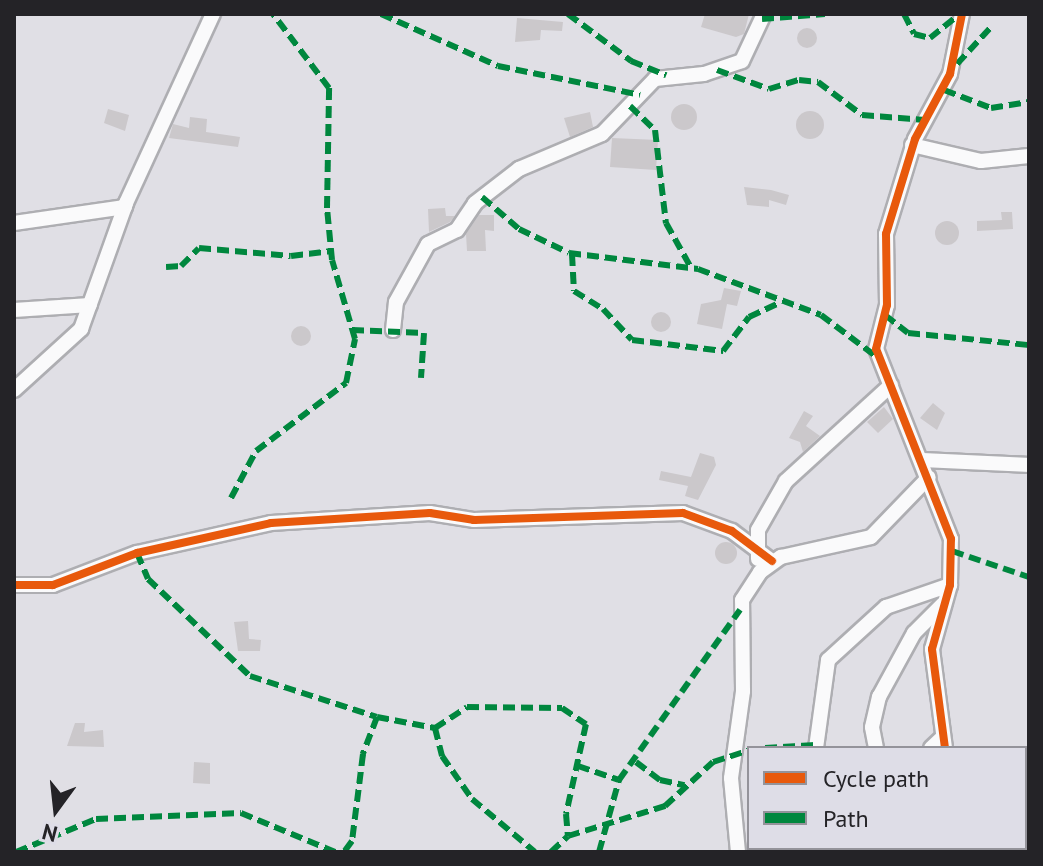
<!DOCTYPE html>
<style>
body{margin:0}
#map{position:relative;width:1043px;height:866px;overflow:hidden;background:#e0dfe5;font-family:"PT Sans",sans-serif}
div>[style]{position:absolute}
.building>*{inset:0;background:#cbc8cb}
.round{border-radius:50%}
.roads{filter:drop-shadow(2px 0 #aeaeb2) drop-shadow(-2px 0 #aeaeb2) drop-shadow(0 2px #aeaeb2) drop-shadow(0 -2px #aeaeb2)}
.minor>*{height:14px;margin:-7px;padding:0 7px;transform-origin:7px;border-radius:7px;background:#fafafb}
.quiet>*{height:6px;margin-top:-3px;transform-origin:0;background:repeating-linear-gradient(90deg,#00873e 0 12px,transparent 0 18px)}
.cycleway>*{height:8px;margin:-4px;padding:0 4px;transform-origin:4px;border-radius:4px;background:#e8590c}
span{translate:-50% -50%;white-space:nowrap;text-align:center;line-height:1.15;-webkit-text-stroke:8px #dedde7;paint-order:stroke}
.frame{position:absolute;inset:0;border:16px solid #242327;pointer-events:none}
.legend{position:absolute;left:747px;top:746px;width:280px;height:104px;box-sizing:border-box;background:#dedde7;border:2px solid #94939a;margin:0;padding:10px 14px;list-style:none;font-size:24px;color:#242327}
.legend li{display:flex;align-items:center;gap:16px;height:40px}
.legend b{width:40px;border:2px solid #94939a}
.north{position:absolute;left:16px;top:770px;width:80px;height:80px;-webkit-text-stroke:6px #dedde7;paint-order:stroke;rotate:195deg;font-size:22px;font-weight:700;line-height:32px;text-align:center;color:#242327}
.north::after{content:'';display:block;margin:auto;width:28px;height:36px;background:#242327;clip-path:polygon(50% 0,100% 100%,50% 72%,0 100%)}
</style>
<div id="map">
<div class="building">
<div style="clip-path:polygon(705px 14px,749px 14px,744px 34px,736px 37px,701px 27px)"></div>
<div style="clip-path:polygon(517px 18px,563px 22px,562px 31px,541px 30px,540px 40px,515px 42px)"></div>
<div class="round" style="left:797px;top:28px;width:20px;height:20px"></div>
<div class="round" style="left:671px;top:104px;width:26px;height:26px"></div>
<div style="clip-path:polygon(108px 109px,129px 115px,125px 131px,104px 123px)"></div>
<div class="round" style="left:796px;top:111px;width:28px;height:28px"></div>
<div style="clip-path:polygon(590px 112px,593px 127px,570px 137px,564px 118px)"></div>
<div style="clip-path:polygon(190px 117px,207px 119px,206px 132px,240px 137px,238px 147px,169px 138px,173px 124px,189px 128px)"></div>
<div style="clip-path:polygon(612px 138px,658px 140px,656px 170px,610px 167px)"></div>
<div style="clip-path:polygon(744px 187px,771px 190px,789px 195px,786px 205px,769px 200px,769px 207px,747px 205px)"></div>
<div style="clip-path:polygon(445px 208px,446px 216px,455px 216px,450px 222px,429px 232px,428px 209px)"></div>
<div style="clip-path:polygon(1001px 212px,1012px 212px,1013px 229px,977px 231px,977px 221px,1002px 220px)"></div>
<div style="clip-path:polygon(479px 215px,494px 215px,494px 231px,485px 230px,486px 251px,467px 251px,466px 234px)"></div>
<div class="round" style="left:935px;top:221px;width:24px;height:24px"></div>
<div style="clip-path:polygon(724px 288px,741px 291px,737px 306px,727px 304px,722px 329px,697px 324px,701px 304px,721px 300px)"></div>
<div class="round" style="left:651px;top:312px;width:20px;height:20px"></div>
<div class="round" style="left:291px;top:326px;width:20px;height:20px"></div>
<div style="clip-path:polygon(933px 403px,945px 413px,937px 430px,920px 418px)"></div>
<div style="clip-path:polygon(884px 407px,893px 419px,878px 433px,867px 422px)"></div>
<div style="clip-path:polygon(804px 411px,813px 416px,806px 426px,820px 436px,803px 452px,800px 442px,789px 438px)"></div>
<div style="clip-path:polygon(700px 453px,714px 457px,716px 465px,698px 500px,685px 496px,688px 486px,659px 480px,661px 471px,691px 477px)"></div>
<div class="round" style="left:715px;top:542px;width:22px;height:22px"></div>
<div style="clip-path:polygon(248px 621px,249px 639px,261px 640px,260px 651px,238px 651px,234px 622px)"></div>
<div style="clip-path:polygon(75px 723px,85px 723px,84px 732px,103px 730px,104px 747px,67px 746px)"></div>
<div style="clip-path:polygon(194px 762px,210px 763px,210px 784px,193px 783px)"></div>
</div>
<div class="roads">
<div class="minor">
<div style="left:912px;top:145px;width:71px;rotate:13.1deg"></div>
<div style="left:981px;top:161px;width:48px;rotate:-5.9deg"></div>
<div style="left:14px;top:223px;width:112px;rotate:-8.2deg"></div>
<div style="left:14px;top:310px;width:76px;rotate:-3.8deg"></div>
<div style="left:393px;top:330px;width:28px;rotate:-84deg"></div>
<div style="left:396px;top:302px;width:66px;rotate:-61.1deg"></div>
<div style="left:428px;top:244px;width:32px;rotate:-26deg"></div>
<div style="left:457px;top:230px;width:32px;rotate:-56deg"></div>
<div style="left:475px;top:203px;width:56px;rotate:-37.7deg"></div>
<div style="left:519px;top:169px;width:90px;rotate:-22.9deg"></div>
<div style="left:602px;top:134px;width:76px;rotate:-46.1deg"></div>
<div style="left:655px;top:79px;width:49px;rotate:-5.8deg"></div>
<div style="left:704px;top:74px;width:40px;rotate:-18.9deg"></div>
<div style="left:742px;top:61px;width:52px;rotate:-64.9deg"></div>
<div style="left:14px;top:390px;width:91px;rotate:-42.3deg"></div>
<div style="left:81px;top:329px;width:134px;rotate:-70.3deg"></div>
<div style="left:126px;top:203px;width:208px;rotate:-65.3deg"></div>
<div style="left:924px;top:460px;width:105px;rotate:2.7deg"></div>
<div style="left:758px;top:559px;width:29px;rotate:-90deg"></div>
<div style="left:758px;top:530px;width:56px;rotate:-60.3deg"></div>
<div style="left:786px;top:481px;width:142px;rotate:-42.4deg"></div>
<div style="left:14px;top:585px;width:39px"></div>
<div style="left:53px;top:585px;width:90px;rotate:-20.9deg"></div>
<div style="left:137px;top:553px;width:137px;rotate:-12.6deg"></div>
<div style="left:271px;top:523px;width:159px;rotate:-3.6deg"></div>
<div style="left:430px;top:513px;width:45px;rotate:9deg"></div>
<div style="left:474px;top:520px;width:209px;rotate:-1.9deg"></div>
<div style="left:683px;top:513px;width:52px;rotate:20.2deg"></div>
<div style="left:732px;top:531px;width:50px;rotate:36.9deg"></div>
<div style="left:816px;top:748px;width:89px;rotate:-82.2deg"></div>
<div style="left:828px;top:660px;width:79px;rotate:-42.4deg"></div>
<div style="left:886px;top:607px;width:68px;rotate:-19deg"></div>
<div style="left:876px;top:748px;width:21px;rotate:-101deg"></div>
<div style="left:872px;top:727px;width:31px;rotate:-77deg"></div>
<div style="left:879px;top:697px;width:73px;rotate:-61.3deg"></div>
<div style="left:914px;top:633px;width:41px;rotate:-45deg"></div>
<div style="left:931px;top:748px;width:16px;rotate:-43deg"></div>
<div style="left:945px;top:748px;width:100px;rotate:-97.5deg"></div>
<div style="left:932px;top:649px;width:66px;rotate:-74.3deg"></div>
<div style="left:950px;top:585px;width:46px;rotate:-88.8deg"></div>
<div style="left:951px;top:539px;width:204px;rotate:-111.5deg"></div>
<div style="left:876px;top:349px;width:45px;rotate:-76deg"></div>
<div style="left:887px;top:305px;width:71px;rotate:-90.8deg"></div>
<div style="left:886px;top:234px;width:99px;rotate:-73deg"></div>
<div style="left:915px;top:139px;width:74px;rotate:-61.7deg"></div>
<div style="left:950px;top:74px;width:61px;rotate:-78.7deg"></div>
<div style="left:865px;top:848px;width:8px;rotate:30deg"></div>
<div style="left:981px;top:848px;width:5px;rotate:53deg"></div>
<div style="left:738px;top:852px;width:74px;rotate:-95.4deg"></div>
<div style="left:731px;top:778px;width:88px;rotate:-82.1deg"></div>
<div style="left:743px;top:691px;width:91px;rotate:-90.6deg"></div>
<div style="left:742px;top:600px;width:33px;rotate:-57deg"></div>
<div style="left:760px;top:572px;width:26px;rotate:-36deg"></div>
<div style="left:781px;top:557px;width:92px;rotate:-12.5deg"></div>
<div style="left:871px;top:537px;width:83px;rotate:-46deg"></div>
<div style="left:882px;top:852px;width:4px;rotate:-90deg"></div>
</div>
</div>
<div class="quiet">
<div style="left:381px;top:14px;width:128px;rotate:24deg"></div>
<div style="left:498px;top:66px;width:145px;rotate:11.5deg"></div>
<div style="left:568px;top:14px;width:79px;rotate:36.7deg"></div>
<div style="left:631px;top:61px;width:38px;rotate:22deg"></div>
<div style="left:904px;top:14px;width:22px;rotate:63deg"></div>
<div style="left:914px;top:34px;width:16px;rotate:14deg"></div>
<div style="left:930px;top:38px;width:38px;rotate:-39deg"></div>
<div style="left:762px;top:19px;width:63px;rotate:-4.5deg"></div>
<div style="left:957px;top:64px;width:52px;rotate:-47.4deg"></div>
<div style="left:717px;top:70px;width:55px;rotate:20.1deg"></div>
<div style="left:769px;top:89px;width:31px;rotate:-17deg"></div>
<div style="left:799px;top:80px;width:19px;rotate:6deg"></div>
<div style="left:818px;top:82px;width:55px;rotate:36.9deg"></div>
<div style="left:862px;top:115px;width:63px;rotate:4.5deg"></div>
<div style="left:944px;top:90px;width:50px;rotate:21deg"></div>
<div style="left:991px;top:108px;width:38px;rotate:-9deg"></div>
<div style="left:630px;top:106px;width:35px;rotate:44deg"></div>
<div style="left:655px;top:130px;width:94px;rotate:83.3deg"></div>
<div style="left:666px;top:223px;width:49px;rotate:60.8deg"></div>
<div style="left:482px;top:197px;width:49px;rotate:40.9deg"></div>
<div style="left:519px;top:229px;width:55px;rotate:25.6deg"></div>
<div style="left:569px;top:253px;width:130px;rotate:7.1deg"></div>
<div style="left:698px;top:269px;width:131px;rotate:20.5deg"></div>
<div style="left:821px;top:315px;width:71px;rotate:37deg"></div>
<div style="left:572px;top:254px;width:37px;rotate:87deg"></div>
<div style="left:574px;top:291px;width:34px;rotate:32deg"></div>
<div style="left:603px;top:309px;width:42px;rotate:46.9deg"></div>
<div style="left:632px;top:340px;width:92px;rotate:6.9deg"></div>
<div style="left:723px;top:351px;width:43px;rotate:-52.6deg"></div>
<div style="left:749px;top:317px;width:35px;rotate:-25deg"></div>
<div style="left:166px;top:267px;width:15px;rotate:-4deg"></div>
<div style="left:181px;top:266px;width:25px;rotate:-45deg"></div>
<div style="left:199px;top:248px;width:92px;rotate:5deg"></div>
<div style="left:291px;top:256px;width:41px;rotate:-7deg"></div>
<div style="left:885px;top:315px;width:29px;rotate:38deg"></div>
<div style="left:908px;top:333px;width:122px;rotate:5.7deg"></div>
<div style="left:352px;top:330px;width:72px;rotate:2.4deg"></div>
<div style="left:424px;top:333px;width:45px;rotate:93.8deg"></div>
<div style="left:231px;top:498px;width:53px;rotate:-62deg"></div>
<div style="left:256px;top:451px;width:113px;rotate:-37.1deg"></div>
<div style="left:346px;top:383px;width:45px;rotate:-78.4deg"></div>
<div style="left:355px;top:339px;width:82px;rotate:-106.2deg"></div>
<div style="left:332px;top:260px;width:52px;rotate:-95.5deg"></div>
<div style="left:327px;top:208px;width:120px;rotate:-89deg"></div>
<div style="left:329px;top:88px;width:93px;rotate:-127.1deg"></div>
<div style="left:952px;top:551px;width:81px;rotate:18.7deg"></div>
<div style="left:137px;top:553px;width:28px;rotate:67deg"></div>
<div style="left:148px;top:579px;width:141px;rotate:43.6deg"></div>
<div style="left:250px;top:676px;width:133px;rotate:17.9deg"></div>
<div style="left:377px;top:717px;width:40px;rotate:111deg"></div>
<div style="left:363px;top:754px;width:88px;rotate:97.2deg"></div>
<div style="left:352px;top:841px;width:14px;rotate:126deg"></div>
<div style="left:377px;top:717px;width:59px;rotate:10.7deg"></div>
<div style="left:435px;top:728px;width:29px;rotate:76deg"></div>
<div style="left:442px;top:756px;width:52px;rotate:55.1deg"></div>
<div style="left:472px;top:799px;width:82px;rotate:40.1deg"></div>
<div style="left:435px;top:728px;width:38px;rotate:-33deg"></div>
<div style="left:467px;top:707px;width:95px;rotate:0.6deg"></div>
<div style="left:562px;top:708px;width:29px;rotate:34deg"></div>
<div style="left:586px;top:724px;width:92px;rotate:102.5deg"></div>
<div style="left:566px;top:814px;width:22px;rotate:85deg"></div>
<div style="left:765px;top:748px;width:50px;rotate:-3.4deg"></div>
<div style="left:636px;top:762px;width:30px;rotate:37deg"></div>
<div style="left:660px;top:780px;width:25px;rotate:12deg"></div>
<div style="left:578px;top:766px;width:43px;rotate:18.9deg"></div>
<div style="left:16px;top:852px;width:87px;rotate:-22.4deg"></div>
<div style="left:96px;top:819px;width:145px;rotate:-2.4deg"></div>
<div style="left:241px;top:813px;width:102px;rotate:22.5deg"></div>
<div style="left:551px;top:852px;width:23px;rotate:-43deg"></div>
<div style="left:568px;top:836px;width:102px;rotate:-17.2deg"></div>
<div style="left:665px;top:806px;width:65px;rotate:-42.5deg"></div>
<div style="left:713px;top:762px;width:38px;rotate:-18deg"></div>
<div style="left:599px;top:852px;width:75px;rotate:-74.5deg"></div>
<div style="left:619px;top:780px;width:209px;rotate:-54.6deg"></div>
<div style="left:805px;top:852px;width:6px;rotate:-39deg"></div>
</div>
<div class="cycleway">
<div style="left:14px;top:585px;width:39px"></div>
<div style="left:53px;top:585px;width:90px;rotate:-20.9deg"></div>
<div style="left:137px;top:553px;width:137px;rotate:-12.6deg"></div>
<div style="left:271px;top:523px;width:159px;rotate:-3.6deg"></div>
<div style="left:430px;top:513px;width:45px;rotate:9deg"></div>
<div style="left:474px;top:520px;width:209px;rotate:-1.9deg"></div>
<div style="left:683px;top:513px;width:52px;rotate:20.2deg"></div>
<div style="left:732px;top:531px;width:50px;rotate:36.9deg"></div>
<div style="left:945px;top:748px;width:100px;rotate:-97.5deg"></div>
<div style="left:932px;top:649px;width:66px;rotate:-74.3deg"></div>
<div style="left:950px;top:585px;width:46px;rotate:-88.8deg"></div>
<div style="left:951px;top:539px;width:204px;rotate:-111.5deg"></div>
<div style="left:876px;top:349px;width:45px;rotate:-76deg"></div>
<div style="left:887px;top:305px;width:71px;rotate:-90.8deg"></div>
<div style="left:886px;top:234px;width:99px;rotate:-73deg"></div>
<div style="left:915px;top:139px;width:74px;rotate:-61.7deg"></div>
<div style="left:950px;top:74px;width:61px;rotate:-78.7deg"></div>
</div>
<div class="frame"></div>
<ul class="legend">
<li><b style="height:10px;background:#e8590c"></b>Cycle path</li>
<li><b style="height:10px;background:#00873e"></b>Path</li>
</ul>
<div class="north">N</div>
</div>
